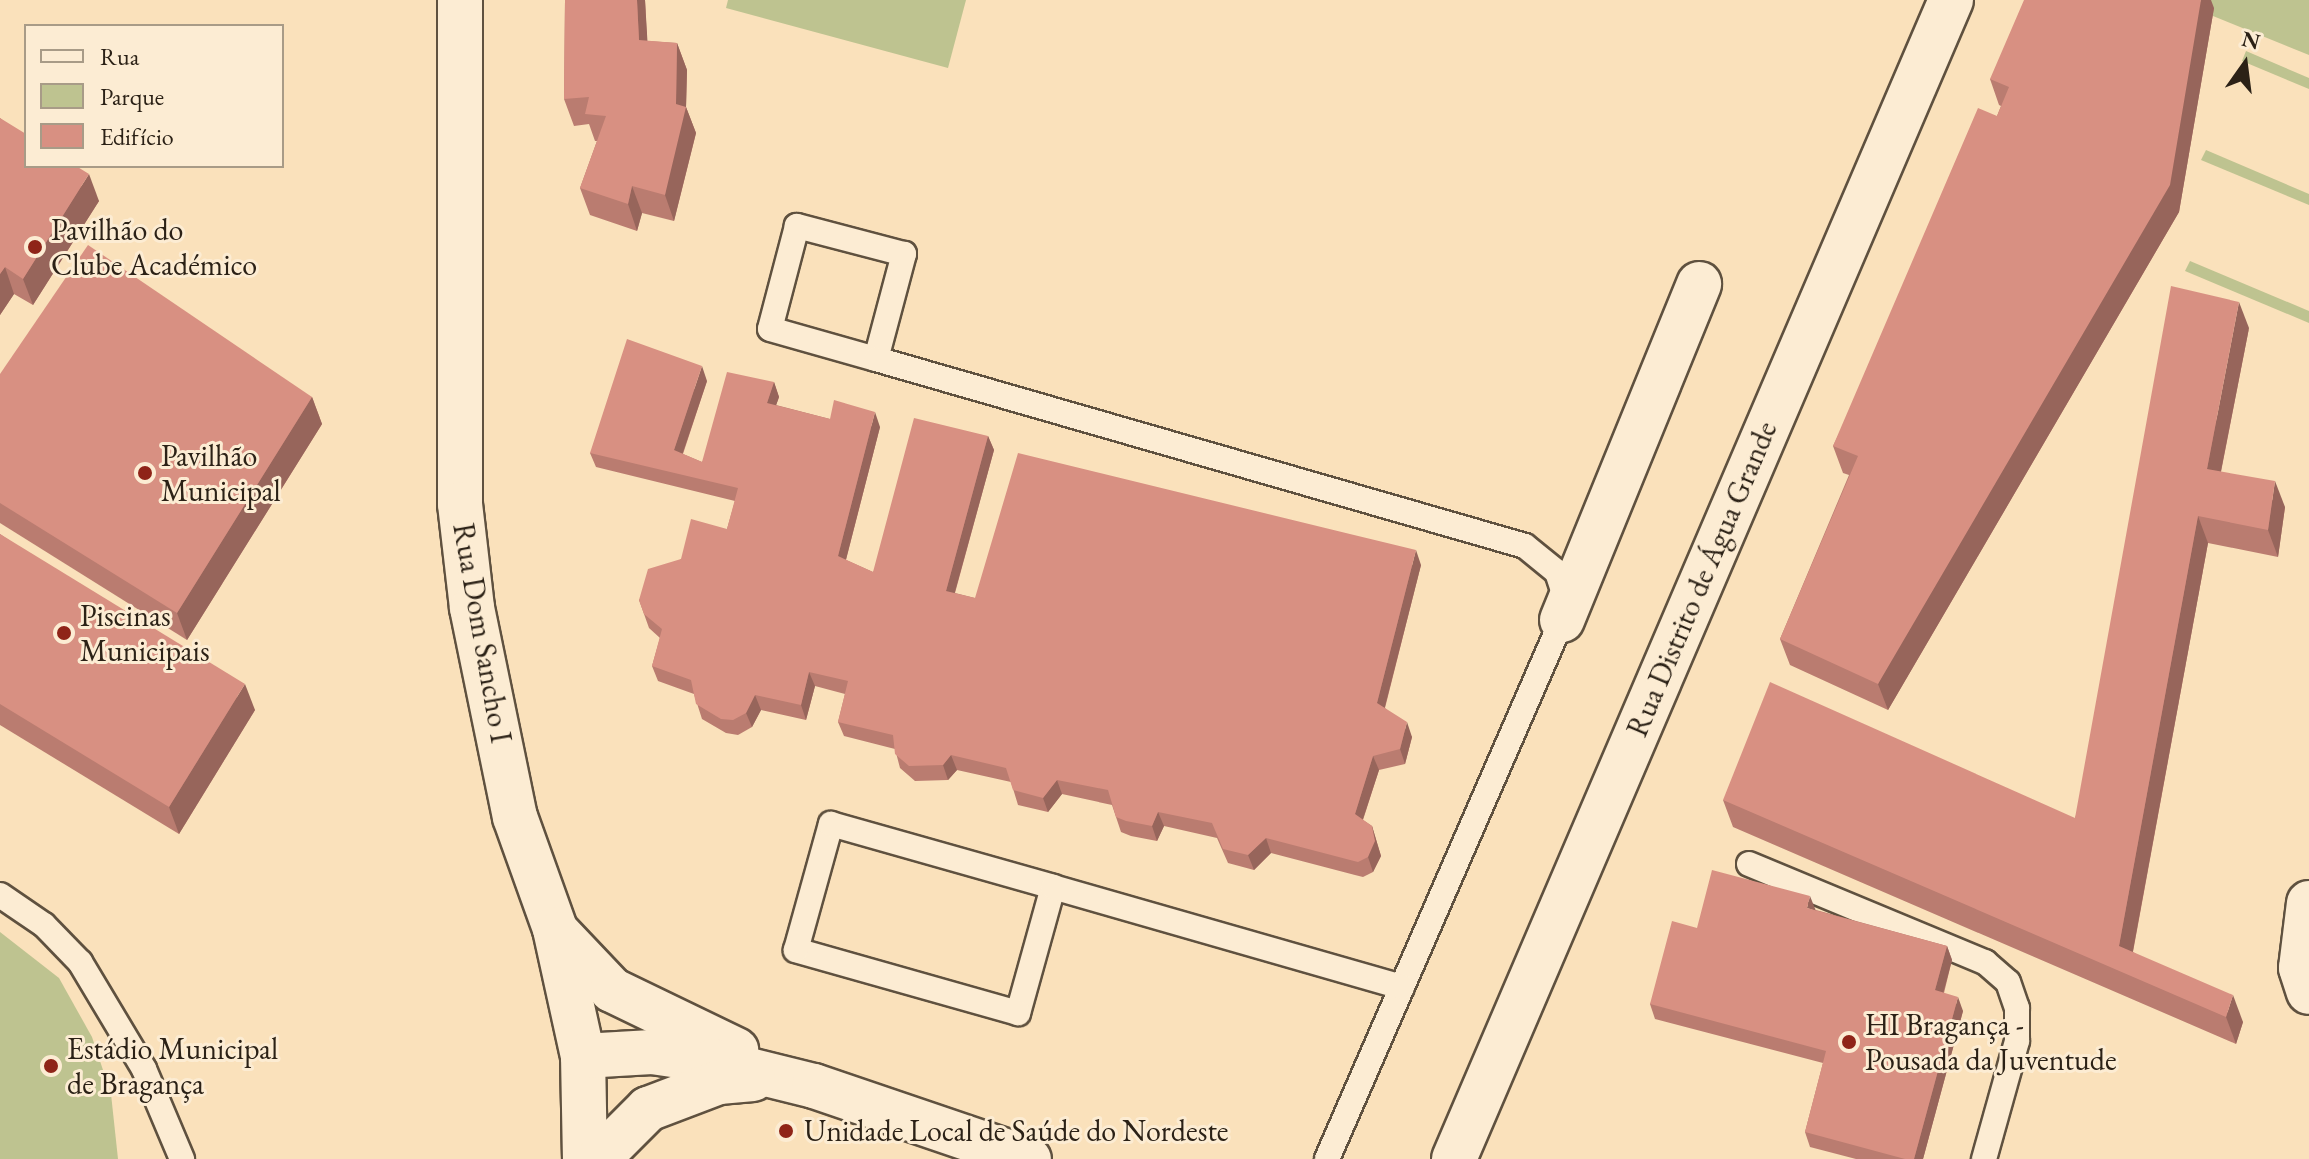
<!DOCTYPE html>
<meta charset="utf-8">
<style>
body{margin:0}
#map{position:relative;width:2309px;height:1159px;overflow:hidden;background:#fae1bb;font-family:"EB Garamond",serif}
div>[style]{position:absolute}
.green>*{inset:0;background:#bec390}
.roads{filter:drop-shadow(2px 0 #5f513f) drop-shadow(-2px 0 #5f513f) drop-shadow(0 2px #5f513f) drop-shadow(0 -2px #5f513f)}
.lane>*{height:24px;margin:-12px;padding:0 12px;transform-origin:12px;border-radius:12px;background:#fcecd3}
.street>*{height:44px;margin:-22px;padding:0 22px;transform-origin:22px;border-radius:22px;background:#fcecd3}
.wall>*{inset:0;background:#ba7c70}
.shaded-wall>*{inset:0;background:#97655b}
.building>*{inset:0;background:#d89082}
.dots>*{width:22px;height:22px;translate:-50% -50%;box-sizing:border-box;border:4px solid #fcecd3;border-radius:50%}
span{translate:-50% -50%;white-space:nowrap;text-align:center;line-height:1.15;-webkit-text-stroke:6px #fcecd3;paint-order:stroke}
.poi-label{font-size:30px;color:#2b2116}
.left{translate:0 -50%;text-align:left}
.street-label{font-size:30px;color:#2b2116}
.legend{position:absolute;left:24px;top:24px;width:260px;height:144px;box-sizing:border-box;background:#fcecd3;border:2px solid #a89b87;margin:0;padding:10px 14px;list-style:none;font-size:24px;color:#2b2116}
.legend li{display:flex;align-items:center;gap:16px;height:40px}
.legend b{width:40px;border:2px solid #a89b87}
.north{position:absolute;left:2205px;top:24px;width:80px;height:80px;-webkit-text-stroke:6px #fcecd3;paint-order:stroke;rotate:14deg;font-size:22px;font-weight:700;line-height:32px;text-align:center;color:#2b2116}
.north::after{content:'';display:block;margin:auto;width:28px;height:36px;background:#2b2116;clip-path:polygon(50% 0,100% 100%,50% 72%,0 100%)}
</style>
<div id="map">
<div class="green">
<div style="clip-path:polygon(728px 0,966px 0,948px 68px,726px 8px)"></div>
<div style="clip-path:polygon(2196px 0,2309px 0,2309px 55px,2213px 16px)"></div>
<div style="clip-path:polygon(2246px 51px,2309px 78px,2309px 89px,2242px 61px)"></div>
<div style="clip-path:polygon(2206px 150px,2309px 194px,2309px 205px,2201px 160px)"></div>
<div style="clip-path:polygon(2190px 261px,2309px 311px,2309px 323px,2185px 271px)"></div>
<div style="clip-path:polygon(0 932px,59px 978px,92px 1037px,111px 1094px,118px 1159px,0 1159px)"></div>
</div>
<div class="roads">
<div class="lane">
<div style="left:876px;top:359px;width:109px;rotate:-75.1deg"></div>
<div style="left:904px;top:254px;width:111px;rotate:-165.3deg"></div>
<div style="left:797px;top:226px;width:106px;rotate:104.7deg"></div>
<div style="left:770px;top:329px;width:110px;rotate:15.8deg"></div>
<div style="left:876px;top:359px;width:675px;rotate:16.07deg"></div>
<div style="left:1525px;top:546px;width:41px;rotate:39.1deg"></div>
<div style="left:1557px;top:572px;width:23px;rotate:72deg"></div>
<div style="left:1564px;top:594px;width:26px;rotate:94deg"></div>
<div style="left:1562px;top:620px;width:588px;rotate:113.56deg"></div>
<div style="left:1749px;top:864px;width:256px;rotate:22.6deg"></div>
<div style="left:1985px;top:962px;width:30px;rotate:41deg"></div>
<div style="left:2008px;top:982px;width:28px;rotate:71deg"></div>
<div style="left:2017px;top:1008px;width:33px;rotate:90deg"></div>
<div style="left:2017px;top:1041px;width:123px;rotate:105.6deg"></div>
<div style="left:1053px;top:887px;width:131px;rotate:105.5deg"></div>
<div style="left:1018px;top:1013px;width:231px;rotate:-164.2deg"></div>
<div style="left:796px;top:950px;width:131px;rotate:-74.5deg"></div>
<div style="left:831px;top:824px;width:231px;rotate:15.8deg"></div>
<div style="left:1053px;top:887px;width:363px;rotate:16deg"></div>
<div style="left:0;top:895px;width:53px;rotate:34.3deg"></div>
<div style="left:44px;top:925px;width:52px;rotate:45.8deg"></div>
<div style="left:80px;top:962px;width:125px;rotate:59.1deg"></div>
<div style="left:144px;top:1069px;width:98px;rotate:67.1deg"></div>
</div>
<div class="street">
<div style="left:460px;top:0;width:504px;rotate:90deg"></div>
<div style="left:460px;top:504px;width:105px;rotate:83.4deg"></div>
<div style="left:472px;top:608px;width:213px;rotate:78.4deg"></div>
<div style="left:515px;top:817px;width:119px;rotate:70.3deg"></div>
<div style="left:555px;top:929px;width:130px;rotate:77.6deg"></div>
<div style="left:583px;top:1056px;width:103px;rotate:88.9deg"></div>
<div style="left:1562px;top:620px;width:363px;rotate:-67.8deg"></div>
<div style="left:2309px;top:903px;width:65px;rotate:97deg"></div>
<div style="left:2301px;top:968px;width:25px;rotate:72deg"></div>
<div style="left:559px;top:934px;width:77px;rotate:46.6deg"></div>
<div style="left:612px;top:990px;width:138px;rotate:25.8deg"></div>
<div style="left:583px;top:1056px;width:69px;rotate:-3.3deg"></div>
<div style="left:652px;top:1052px;width:62px;rotate:8.4deg"></div>
<div style="left:713px;top:1061px;width:104px;rotate:13.9deg"></div>
<div style="left:814px;top:1086px;width:227px;rotate:18.8deg"></div>
<div style="left:598px;top:1159px;width:71px;rotate:-45deg"></div>
<div style="left:648px;top:1109px;width:76px;rotate:-20.8deg"></div>
<div style="left:719px;top:1082px;width:34px;rotate:-5deg"></div>
<div style="left:1454px;top:1159px;width:1261px;rotate:-66.79deg"></div>
</div>
</div>
<div class="wall">
<div style="clip-path:polygon(565px 0,645px 0,647px 41px,677px 43px,687px 70px,686px 107px,696px 133px,674px 221px,642px 213px,637px 231px,590px 215px,580px 188px,597px 141px,595px 141px,589px 124px,574px 126px,564px 99px)"></div>
<div style="clip-path:polygon(2214px 8px,2179px 212px,1888px 710px,1790px 665px,1780px 639px,1849px 475px,1843px 473px,1833px 446px,1997px 116px,2001px 106px,1999px 105px,1990px 79px)"></div>
<div style="clip-path:polygon(0 118px,99px 201px,33px 305px,14px 294px,0 315px)"></div>
<div style="clip-path:polygon(2249px 328px,2221px 472px,2285px 507px,2278px 557px,2208px 543px,2133px 952px,2243px 1022px,2236px 1044px,1733px 827px,1723px 800px,2075px 818px)"></div>
<div style="clip-path:polygon(0 374px,312px 397px,322px 424px,187px 640px,0 523px)"></div>
<div style="clip-path:polygon(707px 381px,683px 454px,702px 462px,774px 382px,779px 397px,776px 405px,830px 419px,880px 427px,846px 560px,873px 572px,988px 436px,994px 450px,955px 593px,975px 598px,1421px 565px,1385px 708px,1412px 737px,1405px 764px,1379px 770px,1363px 820px,1372px 826px,1381px 856px,1373px 872px,1363px 877px,1271px 853px,1254px 870px,1228px 863px,1217px 838px,1164px 826px,1157px 841px,1131px 836px,1121px 832px,1112px 805px,1062px 794px,1048px 812px,1018px 805px,1011px 782px,957px 770px,948px 780px,915px 781px,900px 768px,895px 749px,844px 736px,838px 722px,845px 694px,815px 686px,806px 720px,761px 710px,752px 727px,738px 735px,726px 733px,702px 719px,694px 694px,658px 681px,652px 666px,660px 638px,649px 628px,639px 600px,681px 559px,727px 529px,735px 501px,596px 467px,590px 453px)"></div>
<div style="clip-path:polygon(0 534px,255px 710px,179px 834px,0 725px)"></div>
<div style="clip-path:polygon(1816px 910px,1947px 946px,1952px 960px,1944px 993px,1963px 1011px,1923px 1159px,1856px 1159px,1810px 1147px,1805px 1132px,1823px 1063px,1655px 1019px,1650px 1004px,1697px 928px)"></div>
</div>
<div class="shaded-wall">
<div style="clip-path:polygon(637px 0,645px 0,649px 67px,639px 40px)"></div>
<div style="clip-path:polygon(2201px 0,2211px 0,2214px 8px,2179px 212px,1888px 710px,1878px 684px)"></div>
<div style="clip-path:polygon(677px 43px,687px 70px,686px 108px,686px 107px,696px 133px,674px 221px,665px 195px,676px 104px)"></div>
<div style="clip-path:polygon(89px 174px,99px 201px,33px 305px,23px 279px)"></div>
<div style="clip-path:polygon(632px 186px,642px 213px,637px 231px,628px 204px)"></div>
<div style="clip-path:polygon(5px 267px,14px 294px,0 315px,0 274px)"></div>
<div style="clip-path:polygon(2239px 302px,2249px 328px,2216px 496px,2207px 469px)"></div>
<div style="clip-path:polygon(702px 366px,707px 381px,679px 464px,674px 450px)"></div>
<div style="clip-path:polygon(774px 382px,779px 397px,772px 417px,767px 403px)"></div>
<div style="clip-path:polygon(312px 397px,322px 424px,187px 640px,177px 613px)"></div>
<div style="clip-path:polygon(875px 412px,880px 427px,843px 571px,838px 556px)"></div>
<div style="clip-path:polygon(988px 436px,994px 450px,951px 606px,946px 591px)"></div>
<div style="clip-path:polygon(2275px 481px,2285px 507px,2278px 557px,2268px 530px)"></div>
<div style="clip-path:polygon(2198px 516px,2208px 543px,2129px 972px,2119px 946px)"></div>
<div style="clip-path:polygon(1416px 550px,1421px 565px,1382px 718px,1377px 703px)"></div>
<div style="clip-path:polygon(809px 672px,815px 686px,806px 720px,801px 705px)"></div>
<div style="clip-path:polygon(245px 684px,255px 710px,179px 834px,169px 807px)"></div>
<div style="clip-path:polygon(755px 695px,761px 710px,752px 727px,746px 713px)"></div>
<div style="clip-path:polygon(1407px 722px,1412px 737px,1405px 764px,1400px 749px)"></div>
<div style="clip-path:polygon(951px 755px,957px 770px,948px 780px,943px 765px)"></div>
<div style="clip-path:polygon(1373px 756px,1379px 770px,1360px 828px,1355px 814px)"></div>
<div style="clip-path:polygon(1057px 780px,1062px 794px,1048px 812px,1043px 798px)"></div>
<div style="clip-path:polygon(1158px 812px,1164px 826px,1157px 841px,1152px 826px)"></div>
<div style="clip-path:polygon(1372px 826px,1381px 856px,1373px 872px,1368px 857px)"></div>
<div style="clip-path:polygon(1266px 838px,1271px 853px,1254px 870px,1248px 855px)"></div>
<div style="clip-path:polygon(1810px 896px,1816px 911px,1807px 908px)"></div>
<div style="clip-path:polygon(1947px 946px,1952px 960px,1940px 1005px,1935px 990px)"></div>
<div style="clip-path:polygon(2233px 995px,2243px 1022px,2236px 1044px,2226px 1017px)"></div>
<div style="clip-path:polygon(1958px 997px,1963px 1011px,1923px 1159px,1914px 1159px)"></div>
</div>
<div class="building">
<div style="clip-path:polygon(565px 0,637px 0,639px 40px,677px 43px,676px 104px,686px 107px,665px 195px,632px 186px,628px 204px,580px 188px,606px 116px,585px 114px,589px 97px,564px 99px)"></div>
<div style="clip-path:polygon(2024px 0,2201px 0,2170px 185px,1878px 684px,1780px 639px,1858px 456px,1833px 446px,1978px 108px,1997px 116px,2009px 87px,1990px 79px)"></div>
<div style="clip-path:polygon(0 118px,26px 134px,26px 166px,76px 166px,89px 174px,23px 279px,5px 267px,0 274px)"></div>
<div style="clip-path:polygon(88px 245px,312px 397px,177px 613px,0 503px,0 374px)"></div>
<div style="clip-path:polygon(2171px 286px,2239px 302px,2207px 469px,2275px 481px,2268px 530px,2198px 516px,2119px 946px,2233px 995px,2226px 1017px,1723px 800px,1770px 682px,2075px 818px)"></div>
<div style="clip-path:polygon(627px 339px,702px 366px,674px 450px,702px 462px,727px 372px,774px 382px,767px 403px,830px 419px,834px 400px,875px 412px,838px 556px,873px 572px,914px 418px,988px 436px,946px 591px,975px 598px,1018px 453px,1416px 550px,1377px 703px,1407px 722px,1400px 749px,1373px 756px,1355px 814px,1372px 826px,1375px 841px,1368px 857px,1358px 862px,1266px 838px,1248px 855px,1223px 849px,1212px 823px,1158px 812px,1152px 826px,1126px 821px,1116px 817px,1108px 790px,1057px 780px,1043px 798px,1013px 790px,1006px 768px,951px 755px,943px 765px,909px 766px,895px 754px,893px 735px,838px 722px,848px 681px,809px 672px,801px 705px,755px 695px,746px 713px,733px 720px,721px 719px,696px 704px,691px 680px,652px 666px,662px 629px,644px 614px,639px 600px,648px 569px,681px 559px,691px 519px,727px 529px,738px 488px,590px 453px)"></div>
<div style="clip-path:polygon(0 534px,245px 684px,169px 807px,0 704px)"></div>
<div style="clip-path:polygon(1712px 870px,1810px 896px,1807px 908px,1947px 946px,1935px 990px,1958px 997px,1914px 1159px,1905px 1159px,1805px 1132px,1826px 1051px,1650px 1004px,1672px 921px,1697px 928px)"></div>
</div>
<div class="dots">
<div style="left:35px;top:247px;background:#8f2418"></div>
<div style="left:145px;top:473px;background:#8f2418"></div>
<div style="left:64px;top:633px;background:#8f2418"></div>
<div style="left:1849px;top:1042px;background:#8f2418"></div>
<div style="left:51px;top:1066px;background:#8f2418"></div>
<div style="left:786px;top:1131px;background:#8f2418"></div>
</div>
<div class="poi-label">
<span class="left" style="left:51px;top:247px">Pavilhão do<br>Clube Académico</span>
<span class="left" style="left:161px;top:473px">Pavilhão<br>Municipal</span>
<span class="left" style="left:80px;top:633px">Piscinas<br>Municipais</span>
<span class="left" style="left:1865px;top:1042px">HI Bragança -<br>Pousada da Juventude</span>
<span class="left" style="left:67px;top:1066px">Estádio Municipal<br>de Bragança</span>
<span class="left" style="left:804px;top:1131px">Unidade Local de Saúde do Nordeste</span>
</div>
<div class="street-label">
<span style="left:1702px;top:579px;rotate:-67deg">Rua Distrito de Água Grande</span>
<span style="left:482px;top:633px;rotate:80deg">Rua Dom Sancho I</span>
</div>
<ul class="legend">
<li><b style="height:10px;background:#fcecd3"></b>Rua</li>
<li><b style="height:22px;background:#bec390"></b>Parque</li>
<li><b style="height:22px;background:#d89082"></b>Edifício</li>
</ul>
<div class="north">N</div>
</div>
